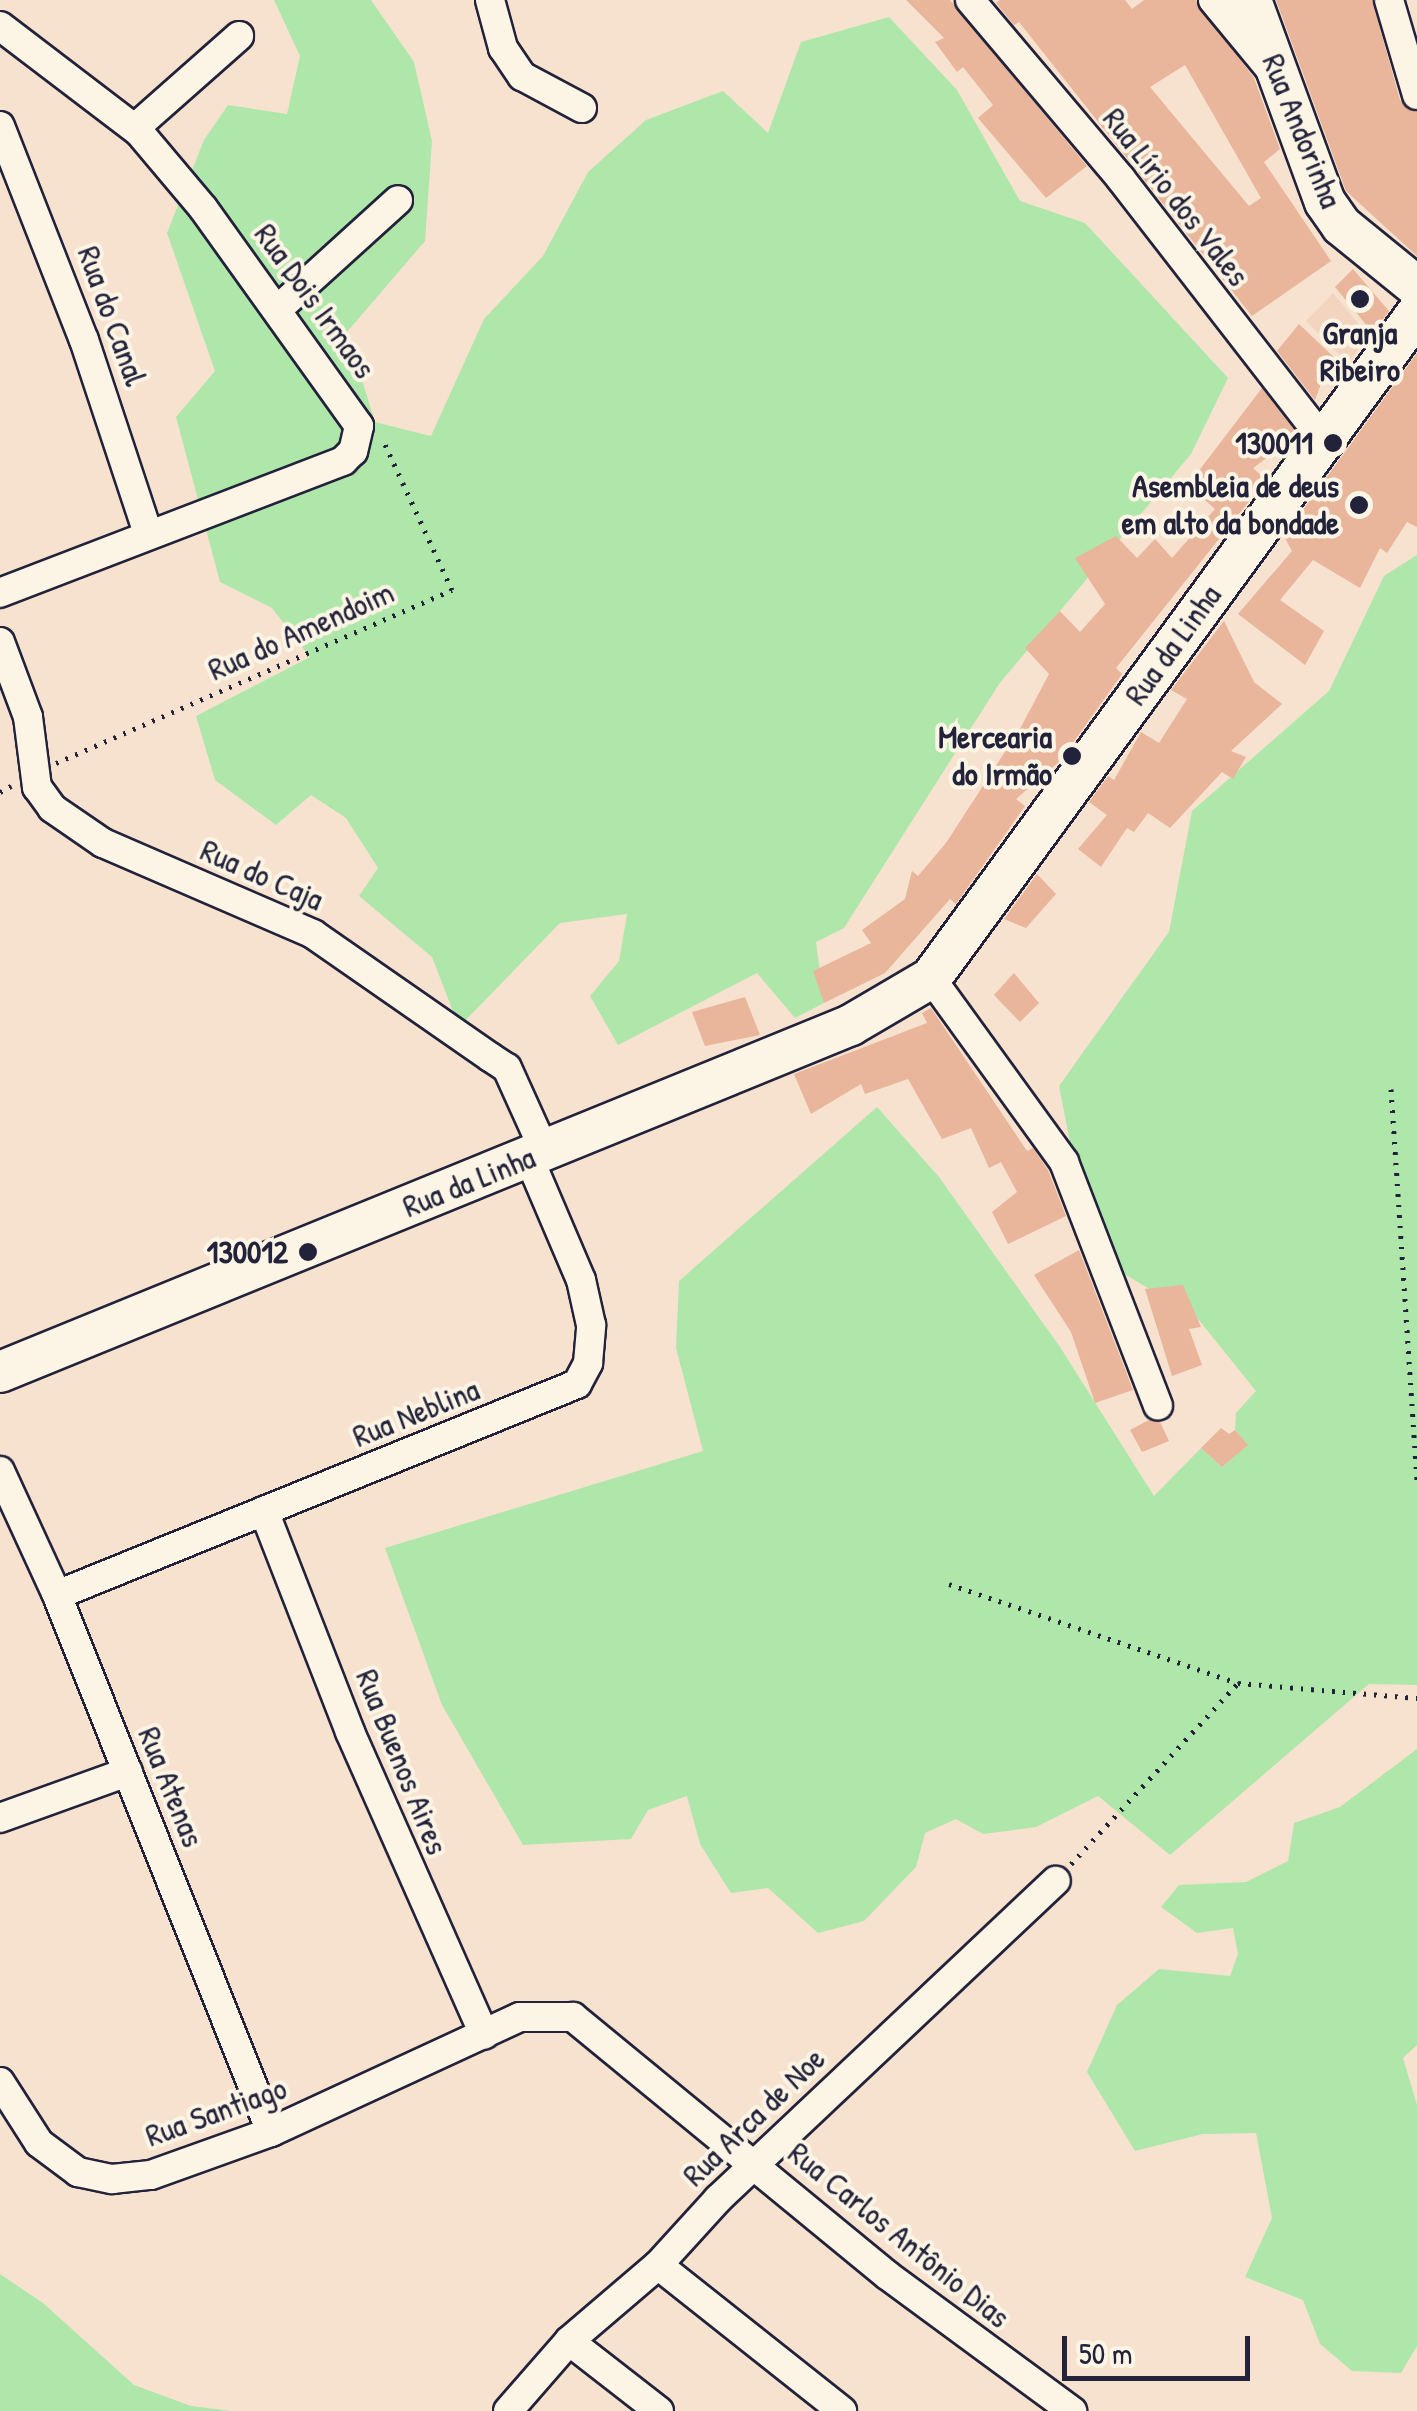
<!DOCTYPE html>
<meta charset="utf-8">
<style>
body{margin:0}
#map{position:relative;width:1417px;height:2411px;overflow:hidden;background:#f6e2cf;font-family:"Patrick Hand",sans-serif}
div>[style]{position:absolute}
.built>*{inset:0;background:#f2d4bf}
.green>*{inset:0;background:#afe7aa}
.building>*{inset:0;background:#e9b59b}
.path>*{height:5px;margin-top:-2.5px;transform-origin:0;background:repeating-linear-gradient(90deg,#22223b 0 2.5px,transparent 0 10.5px)}
.roads{filter:drop-shadow(2px 0 #22223b) drop-shadow(-2px 0 #22223b) drop-shadow(0 2px #22223b) drop-shadow(0 -2px #22223b)}
.street>*{height:28px;margin:-14px;padding:0 14px;transform-origin:14px;border-radius:14px;background:#fcf5e5}
.secondary>*{height:40px;margin:-20px;padding:0 20px;transform-origin:20px;border-radius:20px;background:#fcf5e5}
.dots>*{width:28px;height:28px;translate:-50% -50%;box-sizing:border-box;border:5px solid #fcf5e5;border-radius:50%}
span{translate:-50% -50%;white-space:nowrap;text-align:center;line-height:1.15;-webkit-text-stroke:8px #fcf5e5;paint-order:stroke}
.street-label{font-size:32px;color:#22223b}
.poi-label{font-size:32px;color:#22223b;font-weight:700}
.right{translate:-100% -50%;text-align:right}
.scale{position:absolute;left:1062px;top:2336px;width:188px;height:45px;box-sizing:border-box;border:5px solid #22223b;border-top:0;padding-left:12px;font-size:30px;line-height:35px;white-space:nowrap;color:#22223b;-webkit-text-stroke:8px #fcf5e5;paint-order:stroke}
</style>
<div id="map">
<div class="built">
<div style="clip-path:polygon(1333px 293px,1368px 335px,1360px 346px,1335px 323px,1358px 349px,1348px 363px,1306px 321px)"></div>
</div>
<div class="green">
<div style="clip-path:polygon(274px 0,371px 0,414px 62px,432px 141px,425px 241px,347px 332px,375px 422px,431px 436px,484px 319px,543px 256px,588px 172px,646px 120px,723px 91px,768px 133px,801px 42px,889px 17px,957px 90px,1020px 201px,1085px 223px,1228px 378px,1191px 454px,999px 684px,844px 928px,816px 942px,824px 1003px,795px 1018px,757px 973px,618px 1045px,590px 996px,619px 961px,627px 914px,560px 923px,459px 1027px,432px 957px,359px 896px,378px 868px,346px 818px,311px 795px,276px 825px,215px 780px,196px 716px,310px 657px,272px 608px,220px 582px,176px 417px,215px 371px,167px 233px,204px 140px,228px 105px,287px 114px,300px 56px)"></div>
<div style="clip-path:polygon(1417px 555px,1417px 1685px,1369px 1684px,1170px 1855px,1098px 1796px,1036px 1827px,983px 1834px,956px 1819px,925px 1833px,916px 1867px,864px 1921px,818px 1933px,768px 1888px,731px 1893px,700px 1844px,687px 1796px,648px 1810px,631px 1839px,523px 1845px,442px 1705px,385px 1548px,703px 1451px,676px 1348px,679px 1281px,877px 1107px,939px 1177px,1060px 1347px,1154px 1496px,1201px 1448px,1222px 1467px,1247px 1445px,1235px 1430px,1236px 1413px,1256px 1391px,1198px 1319px,1092px 1254px,1059px 1086px,1169px 932px,1192px 811px,1329px 691px,1384px 576px)"></div>
<div style="clip-path:polygon(1417px 1749px,1417px 2045px,1403px 2058px,1417px 2105px,1417px 2346px,1401px 2373px,1352px 2371px,1320px 2344px,1303px 2300px,1245px 2277px,1272px 2218px,1256px 2133px,1203px 2134px,1135px 2151px,1087px 2072px,1117px 2005px,1159px 1969px,1230px 1976px,1238px 1954px,1233px 1928px,1197px 1933px,1161px 1907px,1179px 1885px,1246px 1882px,1288px 1861px,1294px 1823px,1340px 1807px)"></div>
<div style="clip-path:polygon(0 2274px,43px 2303px,134px 2385px,191px 2406px,232px 2411px,0 2411px)"></div>
</div>
<div class="building">
<div style="clip-path:polygon(906px 0,950px 0,1087px 166px,1046px 198px,978px 118px,993px 105px,963px 67px,957px 72px,935px 42px,944px 38px)"></div>
<div style="clip-path:polygon(evenodd,1000px 0,1125px 0,1132px 9px,1144px 0,1196px 0,1254px 78px,1280px 149px,1264px 162px,1331px 261px,1252px 316px,1019px 22px,1014px 25px,996px 3px,1000px 0,1185px 65px,1261px 198px,1249px 206px,1150px 87px,1185px 65px)"></div>
<div style="clip-path:polygon(1276px 0,1372px 0,1400px 100px,1417px 112px,1417px 256px,1346px 191px)"></div>
<div style="clip-path:polygon(1353px 269px,1389px 311px,1373px 333px,1335px 287px)"></div>
<div style="clip-path:polygon(1299px 324px,1340px 363px,1330px 380px,1324px 376px,1315px 400px,1277px 351px)"></div>
<div style="clip-path:polygon(1417px 353px,1417px 527px,1407px 522px,1387px 553px,1380px 548px,1360px 588px,1313px 560px,1280px 600px,1324px 631px,1305px 665px,1238px 614px,1292px 551px,1284px 536px)"></div>
<div style="clip-path:polygon(1262px 388px,1298px 435px,1253px 468px,1266px 480px,1116px 668px,1122px 674px,1060px 761px,1016px 799px,1025px 806px,956px 904px,950px 899px,885px 973px,824px 1003px,813px 971px,871px 943px,862px 930px,905px 899px,912px 871px,918px 876px,946px 843px,1021px 727px,1049px 674px,1025px 648px,1060px 611px,1080px 632px,1105px 604px,1075px 558px,1116px 536px,1137px 558px,1155px 539px,1172px 558px,1215px 509px,1188px 485px)"></div>
<div style="clip-path:polygon(1224px 621px,1254px 682px,1282px 704px,1231px 751px,1246px 757px,1233px 779px,1222px 772px,1170px 828px,1148px 813px,1134px 832px,1127px 828px,1101px 867px,1078px 849px,1107px 815px,1089px 802px,1108px 776px,1114px 780px,1141px 732px,1159px 743px,1187px 699px,1171px 690px)"></div>
<div style="clip-path:polygon(1037px 874px,1056px 894px,1026px 928px,1004px 919px)"></div>
<div style="clip-path:polygon(1014px 973px,1039px 1003px,1020px 1022px,994px 995px)"></div>
<div style="clip-path:polygon(745px 997px,760px 1035px,705px 1046px,692px 1012px)"></div>
<div style="clip-path:polygon(931px 1008px,1027px 1151px,1033px 1148px,1048px 1170px,1066px 1216px,1008px 1244px,992px 1212px,1017px 1192px,1001px 1162px,989px 1168px,971px 1128px,942px 1139px,908px 1079px,865px 1094px,861px 1084px,811px 1114px,794px 1074px,927px 1023px,922px 1013px)"></div>
<div style="clip-path:polygon(1079px 1250px,1133px 1390px,1095px 1403px,1071px 1332px,1034px 1275px)"></div>
<div style="clip-path:polygon(1183px 1285px,1201px 1327px,1189px 1329px,1202px 1365px,1172px 1376px,1145px 1289px)"></div>
<div style="clip-path:polygon(1149px 1420px,1160px 1422px,1169px 1441px,1142px 1452px,1130px 1430px)"></div>
<div style="clip-path:polygon(1221px 1428px,1229px 1434px,1235px 1430px,1248px 1445px,1222px 1467px,1201px 1448px)"></div>
</div>
<div class="path">
<div style="left:56px;top:763px;width:432px;rotate:-23.6deg"></div>
<div style="left:452px;top:590px;width:167px;rotate:-114.7deg"></div>
<div style="left:0;top:792px;width:13px;rotate:-29deg"></div>
<div style="left:1391px;top:1089px;width:392px;rotate:86.2deg"></div>
<div style="left:949px;top:1584px;width:305px;rotate:18.9deg"></div>
<div style="left:1071px;top:1864px;width:246px;rotate:-47.3deg"></div>
<div style="left:1238px;top:1683px;width:180px;rotate:4.8deg"></div>
</div>
<div class="roads">
<div class="street">
<div style="left:490px;top:0;width:50px;rotate:74.8deg"></div>
<div style="left:503px;top:48px;width:34px;rotate:56deg"></div>
<div style="left:522px;top:76px;width:68px;rotate:28.1deg"></div>
<div style="left:970px;top:0;width:234px;rotate:49.8deg"></div>
<div style="left:1121px;top:179px;width:329px;rotate:52.2deg"></div>
<div style="left:1213px;top:0;width:88px;rotate:50.5deg"></div>
<div style="left:1389px;top:0;width:99px;rotate:73.6deg"></div>
<div style="left:0;top:26px;width:175px;rotate:37.3deg"></div>
<div style="left:139px;top:132px;width:99px;rotate:49.9deg"></div>
<div style="left:203px;top:208px;width:268px;rotate:54.4deg"></div>
<div style="left:359px;top:426px;width:26px;rotate:103deg"></div>
<div style="left:353px;top:451px;width:14px;rotate:135deg"></div>
<div style="left:343px;top:461px;width:368px;rotate:159deg"></div>
<div style="left:0;top:126px;width:230px;rotate:68.6deg"></div>
<div style="left:84px;top:340px;width:204px;rotate:71.7deg"></div>
<div style="left:135px;top:128px;width:139px;rotate:-41.5deg"></div>
<div style="left:278px;top:309px;width:162px;rotate:-42.2deg"></div>
<div style="left:0;top:642px;width:80px;rotate:69.5deg"></div>
<div style="left:28px;top:717px;width:71px;rotate:82.7deg"></div>
<div style="left:37px;top:787px;width:26px;rotate:54deg"></div>
<div style="left:52px;top:808px;width:62px;rotate:34.5deg"></div>
<div style="left:103px;top:843px;width:229px;rotate:23.4deg"></div>
<div style="left:313px;top:934px;width:216px;rotate:34.8deg"></div>
<div style="left:490px;top:1057px;width:20px;rotate:33deg"></div>
<div style="left:507px;top:1068px;width:92px;rotate:65.7deg"></div>
<div style="left:931px;top:978px;width:227px;rotate:54.1deg"></div>
<div style="left:1064px;top:1162px;width:261px;rotate:68.9deg"></div>
<div style="left:0;top:1471px;width:136px;rotate:65.3deg"></div>
<div style="left:57px;top:1595px;width:578px;rotate:68.27deg"></div>
<div style="left:264px;top:1511px;width:237px;rotate:68.7deg"></div>
<div style="left:350px;top:1732px;width:331px;rotate:66.1deg"></div>
<div style="left:57px;top:1595px;width:561px;rotate:-22.09deg"></div>
<div style="left:577px;top:1384px;width:24px;rotate:-62deg"></div>
<div style="left:588px;top:1363px;width:38px;rotate:-85deg"></div>
<div style="left:591px;top:1325px;width:46px;rotate:-102.5deg"></div>
<div style="left:581px;top:1280px;width:133px;rotate:-113.1deg"></div>
<div style="left:0;top:1818px;width:136px;rotate:-19.8deg"></div>
<div style="left:0;top:2082px;width:72px;rotate:57.4deg"></div>
<div style="left:39px;top:2143px;width:49px;rotate:36.6deg"></div>
<div style="left:78px;top:2172px;width:35px;rotate:12deg"></div>
<div style="left:112px;top:2179px;width:39px;rotate:-6deg"></div>
<div style="left:151px;top:2175px;width:127px;rotate:-19.7deg"></div>
<div style="left:271px;top:2132px;width:274px;rotate:-24.8deg"></div>
<div style="left:520px;top:2017px;width:53px"></div>
<div style="left:573px;top:2017px;width:406px;rotate:39.4deg"></div>
<div style="left:887px;top:2275px;width:230px;rotate:36.3deg"></div>
<div style="left:658px;top:2265px;width:235px;rotate:38.4deg"></div>
<div style="left:569px;top:2341px;width:114px;rotate:37.9deg"></div>
<div style="left:508px;top:2411px;width:93px;rotate:-48.9deg"></div>
<div style="left:569px;top:2341px;width:117px;rotate:-40.5deg"></div>
<div style="left:658px;top:2265px;width:89px;rotate:-47.7deg"></div>
<div style="left:718px;top:2199px;width:464px;rotate:-43.3deg"></div>
</div>
<div class="secondary">
<div style="left:1251px;top:0;width:215px;rotate:69.9deg"></div>
<div style="left:1325px;top:202px;width:29px;rotate:55deg"></div>
<div style="left:1342px;top:226px;width:97px;rotate:39.1deg"></div>
<div style="left:0;top:1372px;width:919px;rotate:-22.18deg"></div>
<div style="left:851px;top:1025px;width:93px;rotate:-30.4deg"></div>
<div style="left:931px;top:978px;width:824px;rotate:-53.84deg"></div>
</div>
</div>
<div class="dots">
<div style="left:1360px;top:299px;background:#22223b"></div>
<div style="left:1333px;top:443px;background:#22223b"></div>
<div style="left:1359px;top:505px;background:#22223b"></div>
<div style="left:1072px;top:756px;background:#22223b"></div>
<div style="left:308px;top:1252px;background:#22223b"></div>
</div>
<div class="street-label">
<span style="left:1302px;top:131px;rotate:68deg">Rua Andorinha</span>
<span style="left:1176px;top:197px;rotate:52deg">Rua Lírio dos Vales</span>
<span style="left:315px;top:301px;rotate:54deg">Rua Dois Irmaos</span>
<span style="left:112px;top:316px;rotate:70deg">Rua do Canal</span>
<span style="left:301px;top:631px;rotate:-24deg">Rua do Amendoim</span>
<span style="left:1173px;top:645px;rotate:-54deg">Rua da Linha</span>
<span style="left:262px;top:875px;rotate:24deg">Rua do Caja</span>
<span style="left:469px;top:1182px;rotate:-22deg">Rua da Linha</span>
<span style="left:416px;top:1413px;rotate:-22deg">Rua Neblina</span>
<span style="left:402px;top:1762px;rotate:68deg">Rua Buenos Aires</span>
<span style="left:171px;top:1787px;rotate:68deg">Rua Atenas</span>
<span style="left:216px;top:2112px;rotate:-20deg">Rua Santiago</span>
<span style="left:754px;top:2117px;rotate:-44deg">Rua Arca de Noe</span>
<span style="left:899px;top:2235px;rotate:39deg">Rua Carlos Antônio Dias</span>
</div>
<div class="poi-label">
<span style="left:1360px;top:352px">Granja<br>Ribeiro</span>
<span class="right" style="left:1313px;top:443px">130011</span>
<span class="right" style="left:1339px;top:505px">Asembleia de deus<br>em alto da bondade</span>
<span class="right" style="left:1052px;top:756px">Mercearia<br>do Irmão</span>
<span class="right" style="left:288px;top:1252px">130012</span>
</div>
<div class="scale">50 m</div>
</div>
